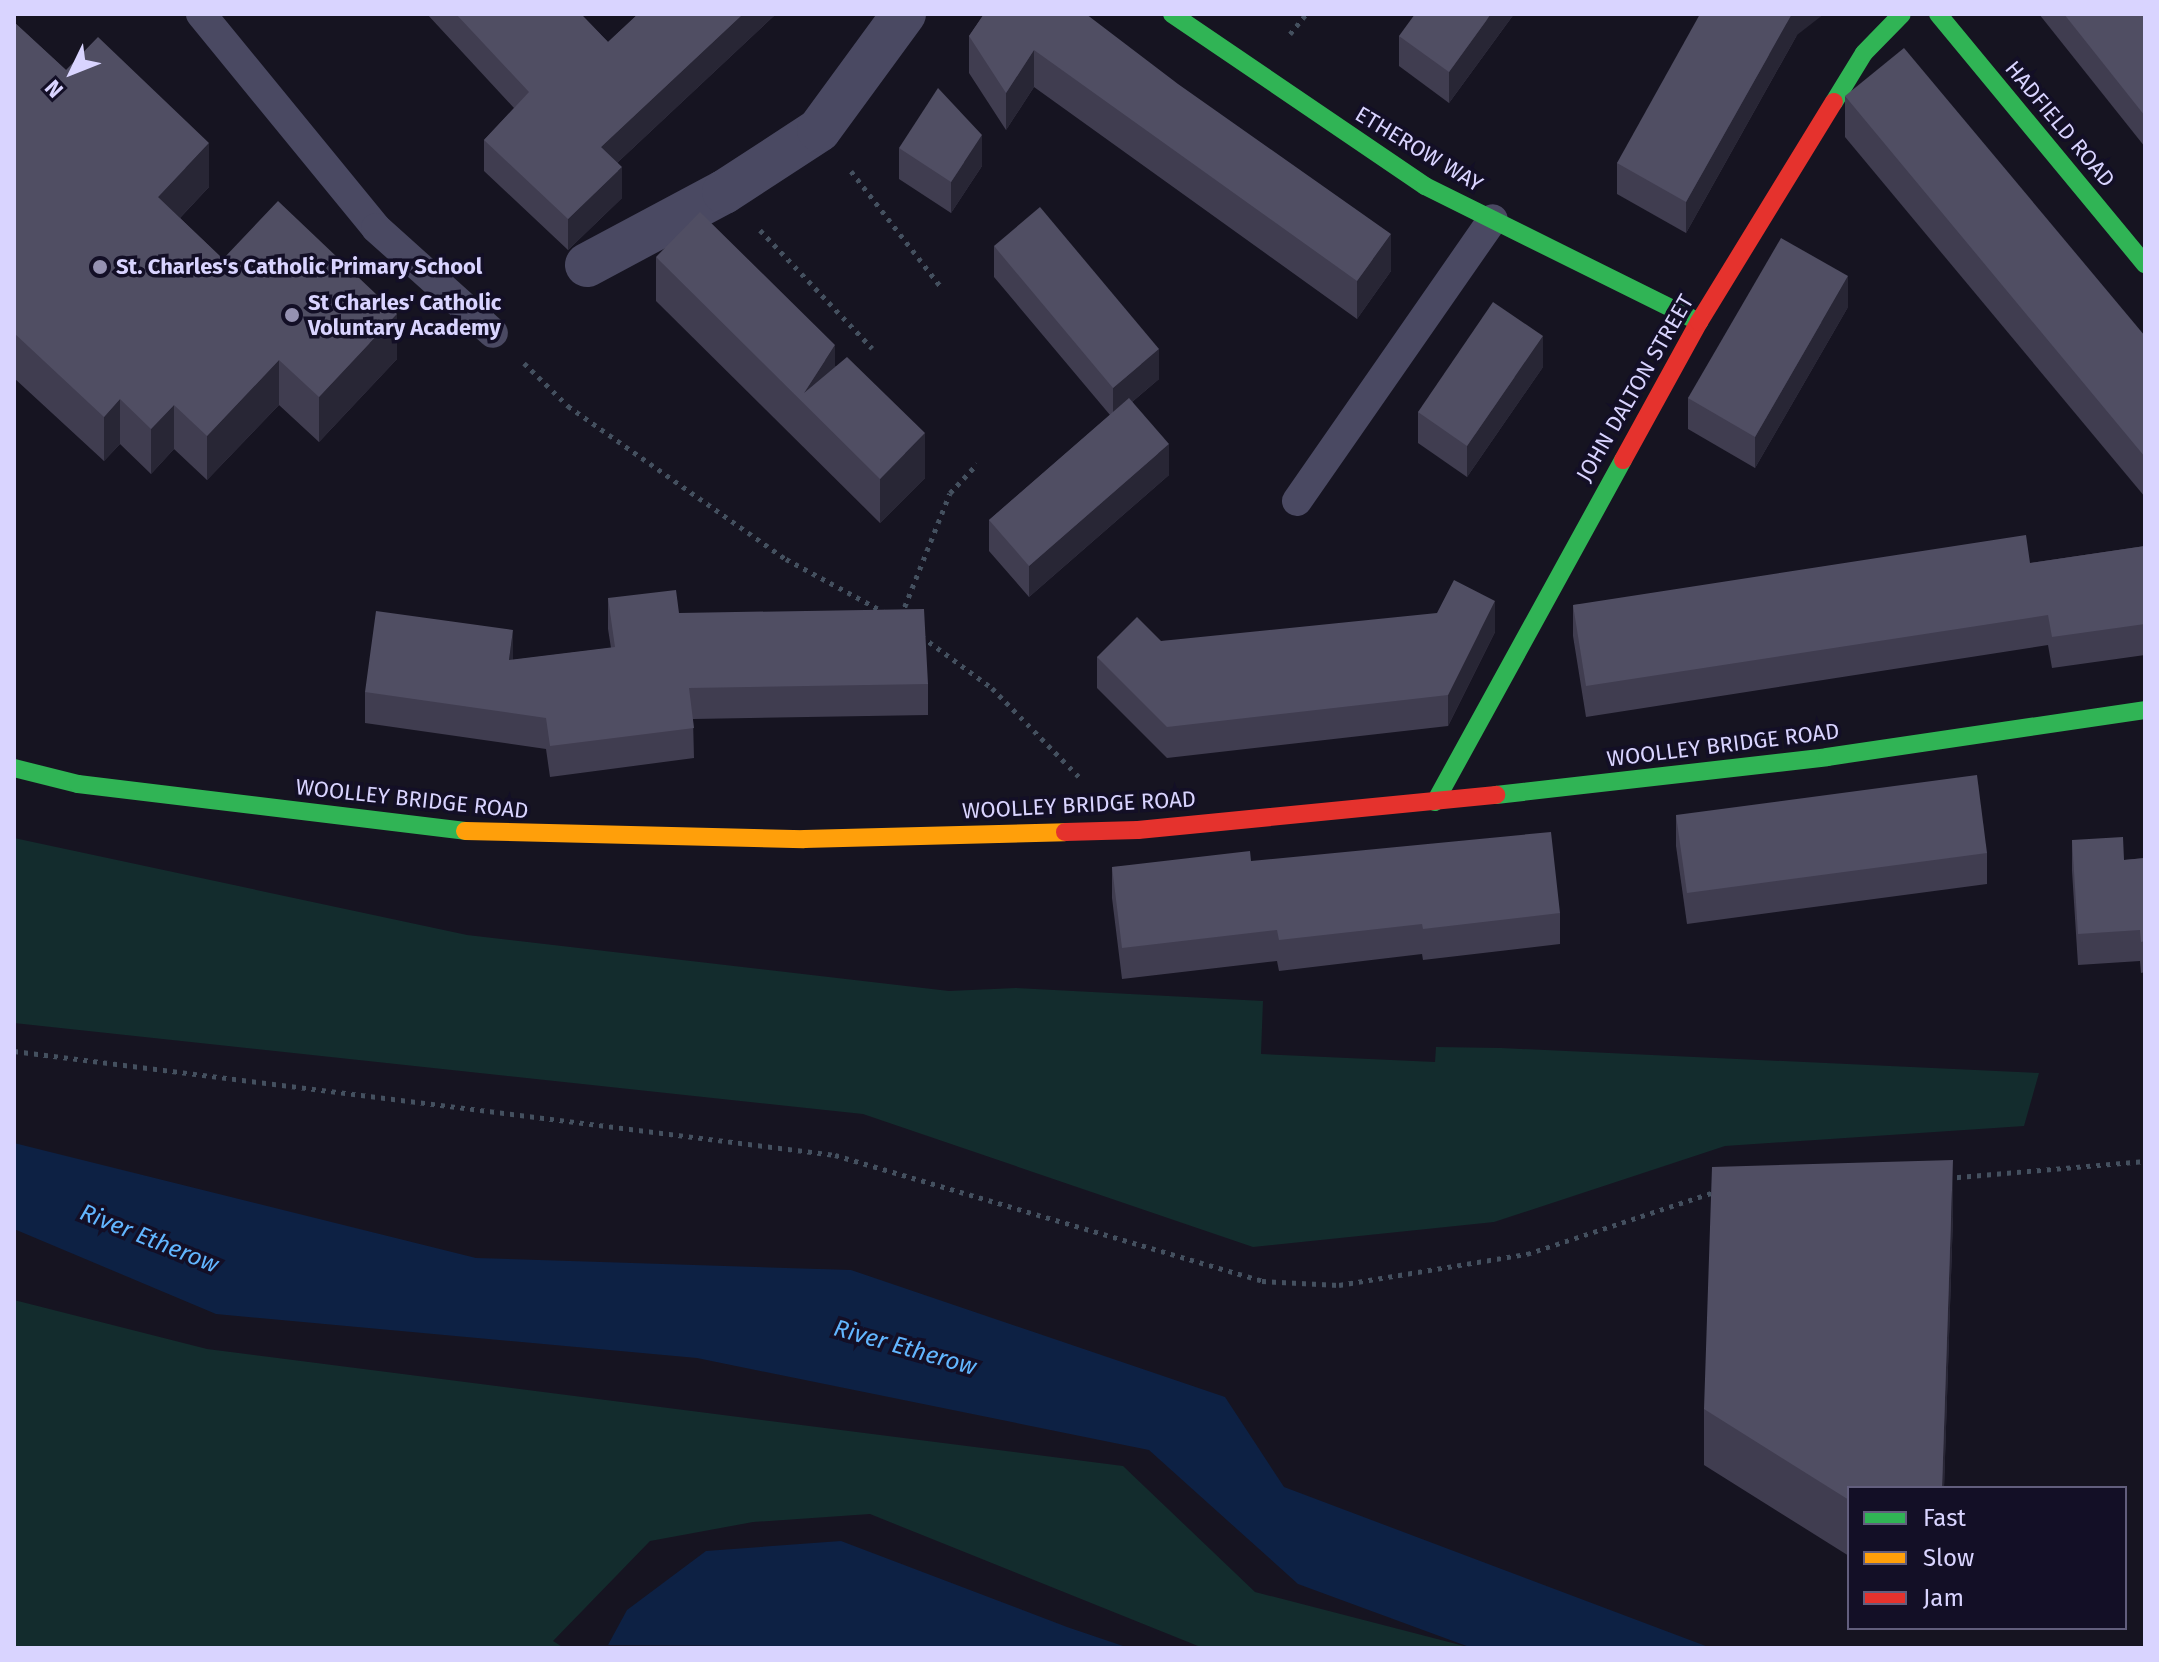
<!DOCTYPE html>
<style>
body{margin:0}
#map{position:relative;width:2159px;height:1662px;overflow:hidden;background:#161421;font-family:"Fira Sans",sans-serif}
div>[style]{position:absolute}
.green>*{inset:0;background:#132c2d}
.water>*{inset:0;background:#0d2144}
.path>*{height:5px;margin-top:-2.5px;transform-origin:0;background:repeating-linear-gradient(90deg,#44505f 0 4px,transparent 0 10px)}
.lane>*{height:30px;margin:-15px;padding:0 15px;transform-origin:15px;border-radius:15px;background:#4a4962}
.street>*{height:44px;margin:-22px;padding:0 22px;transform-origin:22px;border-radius:22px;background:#4a4962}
.fast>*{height:18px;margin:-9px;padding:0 9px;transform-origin:9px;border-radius:9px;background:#30b455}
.slow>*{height:18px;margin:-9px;padding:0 9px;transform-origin:9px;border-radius:9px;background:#ff9f0a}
.jam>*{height:18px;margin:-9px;padding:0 9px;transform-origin:9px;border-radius:9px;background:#e5322d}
.wall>*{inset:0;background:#403d50}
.shaded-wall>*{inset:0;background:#282635}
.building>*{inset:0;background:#504e63}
.dots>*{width:22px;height:22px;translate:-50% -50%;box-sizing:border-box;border:4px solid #130f26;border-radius:50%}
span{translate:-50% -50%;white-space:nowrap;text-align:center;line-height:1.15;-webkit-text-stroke:7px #130f26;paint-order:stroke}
.street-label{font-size:22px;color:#d9d4ff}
.poi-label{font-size:22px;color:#d9d4ff;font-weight:700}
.left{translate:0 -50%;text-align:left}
.water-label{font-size:24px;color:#62b6ff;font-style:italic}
.frame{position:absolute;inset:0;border:16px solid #d9d4ff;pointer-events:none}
.legend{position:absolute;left:1847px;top:1486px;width:280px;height:144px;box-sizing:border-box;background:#130f26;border:2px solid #625e7d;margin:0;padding:10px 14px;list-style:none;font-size:24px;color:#d9d4ff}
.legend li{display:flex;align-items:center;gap:16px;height:40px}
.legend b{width:40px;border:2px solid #625e7d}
.north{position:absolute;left:32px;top:32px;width:80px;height:80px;-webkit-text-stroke:6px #130f26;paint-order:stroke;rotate:227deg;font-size:22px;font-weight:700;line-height:32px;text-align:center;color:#d9d4ff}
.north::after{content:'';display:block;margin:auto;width:28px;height:36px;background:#d9d4ff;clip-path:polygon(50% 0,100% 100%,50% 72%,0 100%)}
</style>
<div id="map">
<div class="green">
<div style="clip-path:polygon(14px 838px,467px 935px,949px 991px,1016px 988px,1263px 1001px,1261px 1054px,1435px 1062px,1436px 1047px,1501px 1048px,2039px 1073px,2024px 1126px,1725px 1146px,1494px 1222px,1253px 1247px,863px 1114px,14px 1023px)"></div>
<div style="clip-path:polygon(14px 1300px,207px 1349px,1123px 1466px,1255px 1592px,1468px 1647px,1203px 1648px,870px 1514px,753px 1522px,650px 1541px,553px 1641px,564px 1648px,14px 1648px)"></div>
</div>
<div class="water">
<div style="clip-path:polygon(14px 1143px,476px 1258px,851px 1270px,1225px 1397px,1284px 1487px,1711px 1648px,1472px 1648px,1298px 1584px,1149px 1450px,697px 1358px,216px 1314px,14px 1229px)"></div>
<div style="clip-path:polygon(841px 1541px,1067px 1627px,1129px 1648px,608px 1645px,627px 1610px,706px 1551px)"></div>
</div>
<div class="path">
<div style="left:1290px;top:34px;width:26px;rotate:-51deg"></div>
<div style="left:851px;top:171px;width:147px;rotate:52.2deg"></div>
<div style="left:760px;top:230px;width:163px;rotate:46.5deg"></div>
<div style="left:524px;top:363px;width:62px;rotate:44.3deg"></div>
<div style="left:568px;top:406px;width:266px;rotate:35.1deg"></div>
<div style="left:786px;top:559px;width:114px;rotate:28.4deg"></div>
<div style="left:901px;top:616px;width:132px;rotate:-68.3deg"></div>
<div style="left:950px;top:493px;width:40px;rotate:-47deg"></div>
<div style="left:921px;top:636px;width:88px;rotate:36.2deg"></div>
<div style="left:992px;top:688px;width:126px;rotate:45.6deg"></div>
<div style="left:14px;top:1051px;width:828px;rotate:7.22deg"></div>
<div style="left:835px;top:1155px;width:445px;rotate:16.4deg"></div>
<div style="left:1262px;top:1281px;width:77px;rotate:3deg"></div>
<div style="left:1339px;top:1285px;width:191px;rotate:-9.4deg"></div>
<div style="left:1527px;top:1254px;width:200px;rotate:-18.3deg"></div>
<div style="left:1947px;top:1178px;width:199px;rotate:-4.9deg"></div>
</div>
<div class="lane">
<div style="left:201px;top:14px;width:276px;rotate:50.7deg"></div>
<div style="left:376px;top:228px;width:157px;rotate:41.9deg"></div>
<div style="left:1297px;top:501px;width:343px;rotate:-55.2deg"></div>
</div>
<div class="street">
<div style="left:587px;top:265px;width:155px;rotate:-28.1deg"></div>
<div style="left:724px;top:192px;width:113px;rotate:-33.1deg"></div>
<div style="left:819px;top:130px;width:144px;rotate:-53.8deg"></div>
</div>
<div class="fast">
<div style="left:1172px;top:14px;width:306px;rotate:34.2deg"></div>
<div style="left:1425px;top:186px;width:306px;rotate:26.4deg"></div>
<div style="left:1938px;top:14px;width:325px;rotate:50.4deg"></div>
<div style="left:1834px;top:102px;width:57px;rotate:-58.5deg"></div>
<div style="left:1864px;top:53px;width:54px;rotate:-45.7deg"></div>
<div style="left:14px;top:768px;width:66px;rotate:14deg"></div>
<div style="left:78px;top:784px;width:390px;rotate:6.9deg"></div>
<div style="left:1496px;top:795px;width:333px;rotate:-6.5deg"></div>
<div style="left:1827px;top:757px;width:321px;rotate:-8.4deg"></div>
<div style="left:1435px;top:802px;width:390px;rotate:-61.2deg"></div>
</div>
<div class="slow">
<div style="left:465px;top:831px;width:339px;rotate:1.4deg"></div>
<div style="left:804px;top:839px;width:261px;rotate:-1.5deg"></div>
</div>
<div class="jam">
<div style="left:1623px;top:460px;width:158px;rotate:-61.2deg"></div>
<div style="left:1699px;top:322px;width:258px;rotate:-58.5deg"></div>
<div style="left:1065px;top:832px;width:73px;rotate:-1.6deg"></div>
<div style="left:1138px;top:830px;width:360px;rotate:-5.6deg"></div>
</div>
<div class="wall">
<div style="clip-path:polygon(427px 14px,581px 14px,608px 42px,638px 14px,776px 14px,617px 163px,622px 198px,568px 250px,484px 171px,484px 140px,514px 108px)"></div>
<div style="clip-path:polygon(984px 14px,1391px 271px,1357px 319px,1034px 87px,1006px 130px,969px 73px,969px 36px)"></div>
<div style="clip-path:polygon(1514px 14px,1449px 103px,1399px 66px,1399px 36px)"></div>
<div style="clip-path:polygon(2039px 14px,2145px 14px,2145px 147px)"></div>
<div style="clip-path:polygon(14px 22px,66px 70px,209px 187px,180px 218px,223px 259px,397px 359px,319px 442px,279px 405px,207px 480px,174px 449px,151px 474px,120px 444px,104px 461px,14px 378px)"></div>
<div style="clip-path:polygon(1797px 35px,1686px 233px,1617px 194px,1617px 163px)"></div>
<div style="clip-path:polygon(1845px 96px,2145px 336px,2145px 497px,1845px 137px)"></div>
<div style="clip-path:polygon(899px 148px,982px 166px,951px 213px,899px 179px)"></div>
<div style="clip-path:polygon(994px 246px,1159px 379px,1132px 402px,1169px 475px,1029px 597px,989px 551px,989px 520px,1110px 415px,994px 277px)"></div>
<div style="clip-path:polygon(656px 257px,835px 366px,925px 478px,880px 523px,656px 301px)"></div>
<div style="clip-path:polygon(1848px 307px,1755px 468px,1688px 429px,1688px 398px)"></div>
<div style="clip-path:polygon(1543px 367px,1467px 477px,1418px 443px,1418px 412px)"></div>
<div style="clip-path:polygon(2145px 546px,2145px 655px,2052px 668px,2048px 645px,1586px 717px,1573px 636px,1573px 605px,2030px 563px)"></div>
<div style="clip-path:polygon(608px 598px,679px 613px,928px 684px,928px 715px,693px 719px,694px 758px,550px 777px,546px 749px,365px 723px,365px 692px,513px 660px,611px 648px,608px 629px)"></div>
<div style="clip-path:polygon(1495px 632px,1448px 726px,1167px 758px,1097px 688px,1097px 657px,1161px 641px)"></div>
<div style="clip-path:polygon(1676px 815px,1987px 853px,1987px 884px,1687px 924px,1676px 846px)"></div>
<div style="clip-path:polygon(2072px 840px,2124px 860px,2145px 858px,2145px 972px,2141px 973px,2140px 961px,2078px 965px,2072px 871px)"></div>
<div style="clip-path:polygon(1251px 861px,1560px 913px,1560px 944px,1423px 960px,1422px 954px,1279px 971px,1277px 961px,1122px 979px,1112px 898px,1112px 867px)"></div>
<div style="clip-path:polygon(1953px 1216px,1944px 1488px,1849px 1488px,1849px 1556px,1704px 1465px,1704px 1409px)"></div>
</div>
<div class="shaded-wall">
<div style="clip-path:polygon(743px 14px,776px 14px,601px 178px,601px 147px)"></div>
<div style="clip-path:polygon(1491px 14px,1514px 14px,1449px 103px,1449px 72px)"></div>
<div style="clip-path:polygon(1792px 14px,1824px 14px,1797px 35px,1686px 233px,1686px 202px)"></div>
<div style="clip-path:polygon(1034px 50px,1034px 87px,1006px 130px,1006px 93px)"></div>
<div style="clip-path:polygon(982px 135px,982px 166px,951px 213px,951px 182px)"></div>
<div style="clip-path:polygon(209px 143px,209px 187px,158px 241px,158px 197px)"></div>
<div style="clip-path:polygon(622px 167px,622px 198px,568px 250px,568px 219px)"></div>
<div style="clip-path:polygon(1391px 234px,1391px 271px,1357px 319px,1357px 281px)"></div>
<div style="clip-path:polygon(1848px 276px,1848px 307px,1755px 468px,1755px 437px)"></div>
<div style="clip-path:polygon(397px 314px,397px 359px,319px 442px,319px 397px)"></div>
<div style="clip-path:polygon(1543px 336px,1543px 367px,1467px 477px,1467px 446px)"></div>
<div style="clip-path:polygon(835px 345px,835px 390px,804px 393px)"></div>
<div style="clip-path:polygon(1159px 349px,1159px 379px,1113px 418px,1113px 388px)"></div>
<div style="clip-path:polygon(279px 360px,279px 405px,207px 480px,207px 436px)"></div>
<div style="clip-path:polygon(120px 399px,120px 444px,104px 461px,104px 417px)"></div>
<div style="clip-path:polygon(174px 405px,174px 449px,151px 474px,151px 429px)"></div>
<div style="clip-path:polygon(925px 433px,925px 478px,880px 523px,880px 479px)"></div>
<div style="clip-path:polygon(1169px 444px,1169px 475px,1029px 597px,1029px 566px)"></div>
<div style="clip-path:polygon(1495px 601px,1495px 632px,1448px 726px,1448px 695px)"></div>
<div style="clip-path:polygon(513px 630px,513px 661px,509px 660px)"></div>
<div style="clip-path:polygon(1953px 1160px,1953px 1216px,1944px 1488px,1942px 1488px)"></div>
</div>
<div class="building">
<div style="clip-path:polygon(456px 14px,581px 14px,608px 42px,638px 14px,743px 14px,601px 147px,622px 167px,568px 219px,484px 140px,529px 92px)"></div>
<div style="clip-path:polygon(984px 14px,1086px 14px,1178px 84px,1391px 234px,1357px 281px,1034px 50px,1006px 93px,969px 36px)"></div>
<div style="clip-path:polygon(1415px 14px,1491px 14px,1449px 72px,1399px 36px)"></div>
<div style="clip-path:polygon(1700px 14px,1792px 14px,1686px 202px,1617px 163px)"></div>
<div style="clip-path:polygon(2064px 14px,2145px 14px,2145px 116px)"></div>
<div style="clip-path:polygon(14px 22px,66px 70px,98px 37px,209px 143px,158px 197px,223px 259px,278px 201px,397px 314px,319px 397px,279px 360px,207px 436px,174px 405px,151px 429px,120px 399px,104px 417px,14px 333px)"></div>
<div style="clip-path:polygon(1904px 48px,2145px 336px,2145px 457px,1845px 96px)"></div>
<div style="clip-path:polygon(938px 88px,982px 135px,951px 182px,899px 148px)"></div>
<div style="clip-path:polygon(1040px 207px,1159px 349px,1113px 388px,994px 246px)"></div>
<div style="clip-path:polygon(700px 212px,835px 345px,804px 393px,847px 357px,925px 433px,880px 479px,656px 257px)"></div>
<div style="clip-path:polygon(1781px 238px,1848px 276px,1755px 437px,1688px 398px)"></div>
<div style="clip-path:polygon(1493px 302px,1543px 336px,1467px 446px,1418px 412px)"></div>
<div style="clip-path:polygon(1129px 398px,1169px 444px,1029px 566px,989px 520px)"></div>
<div style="clip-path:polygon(2026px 535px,2030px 563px,2145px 546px,2145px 624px,2052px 637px,2048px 615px,1586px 686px,1573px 605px)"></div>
<div style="clip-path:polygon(1454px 580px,1495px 601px,1448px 695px,1167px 727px,1097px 657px,1137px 617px,1161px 641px,1437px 613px)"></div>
<div style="clip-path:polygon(676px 590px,679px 613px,924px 609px,928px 684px,689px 688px,694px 728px,550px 746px,546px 718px,365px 692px,376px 611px,513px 630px,509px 660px,615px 647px,608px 598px)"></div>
<div style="clip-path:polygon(1977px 775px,1987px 853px,1687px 893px,1676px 815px)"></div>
<div style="clip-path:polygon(1551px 832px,1560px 913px,1423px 929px,1422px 924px,1279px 940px,1277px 930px,1122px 948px,1112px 867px,1250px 851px,1251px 861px)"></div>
<div style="clip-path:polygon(2123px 837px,2124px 860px,2145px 858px,2145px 941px,2141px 942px,2140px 930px,2078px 934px,2072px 840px)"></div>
<div style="clip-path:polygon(1953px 1160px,1942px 1488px,1849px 1488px,1849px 1500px,1704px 1409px,1712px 1167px)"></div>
</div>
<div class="dots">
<div style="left:100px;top:267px;background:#9591b1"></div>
<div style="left:292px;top:315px;background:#9591b1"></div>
</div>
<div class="street-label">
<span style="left:2060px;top:124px;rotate:50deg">HADFIELD ROAD</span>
<span style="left:1419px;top:149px;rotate:31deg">ETHEROW WAY</span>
<span style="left:1635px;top:388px;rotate:-60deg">JOHN DALTON STREET</span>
<span style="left:1723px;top:745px;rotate:-7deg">WOOLLEY BRIDGE ROAD</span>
<span style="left:412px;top:799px;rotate:6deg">WOOLLEY BRIDGE ROAD</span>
<span style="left:1079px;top:805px;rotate:-3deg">WOOLLEY BRIDGE ROAD</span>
</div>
<div class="poi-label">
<span class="left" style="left:116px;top:267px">St. Charles's Catholic Primary School</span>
<span class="left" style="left:308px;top:315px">St Charles' Catholic<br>Voluntary Academy</span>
</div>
<div class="water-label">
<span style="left:149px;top:1239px;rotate:22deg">River Etherow</span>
<span style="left:905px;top:1348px;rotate:16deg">River Etherow</span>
</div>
<div class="frame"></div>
<ul class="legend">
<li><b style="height:10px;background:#30b455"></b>Fast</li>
<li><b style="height:10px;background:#ff9f0a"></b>Slow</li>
<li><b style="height:10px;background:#e5322d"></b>Jam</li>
</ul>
<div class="north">N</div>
</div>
